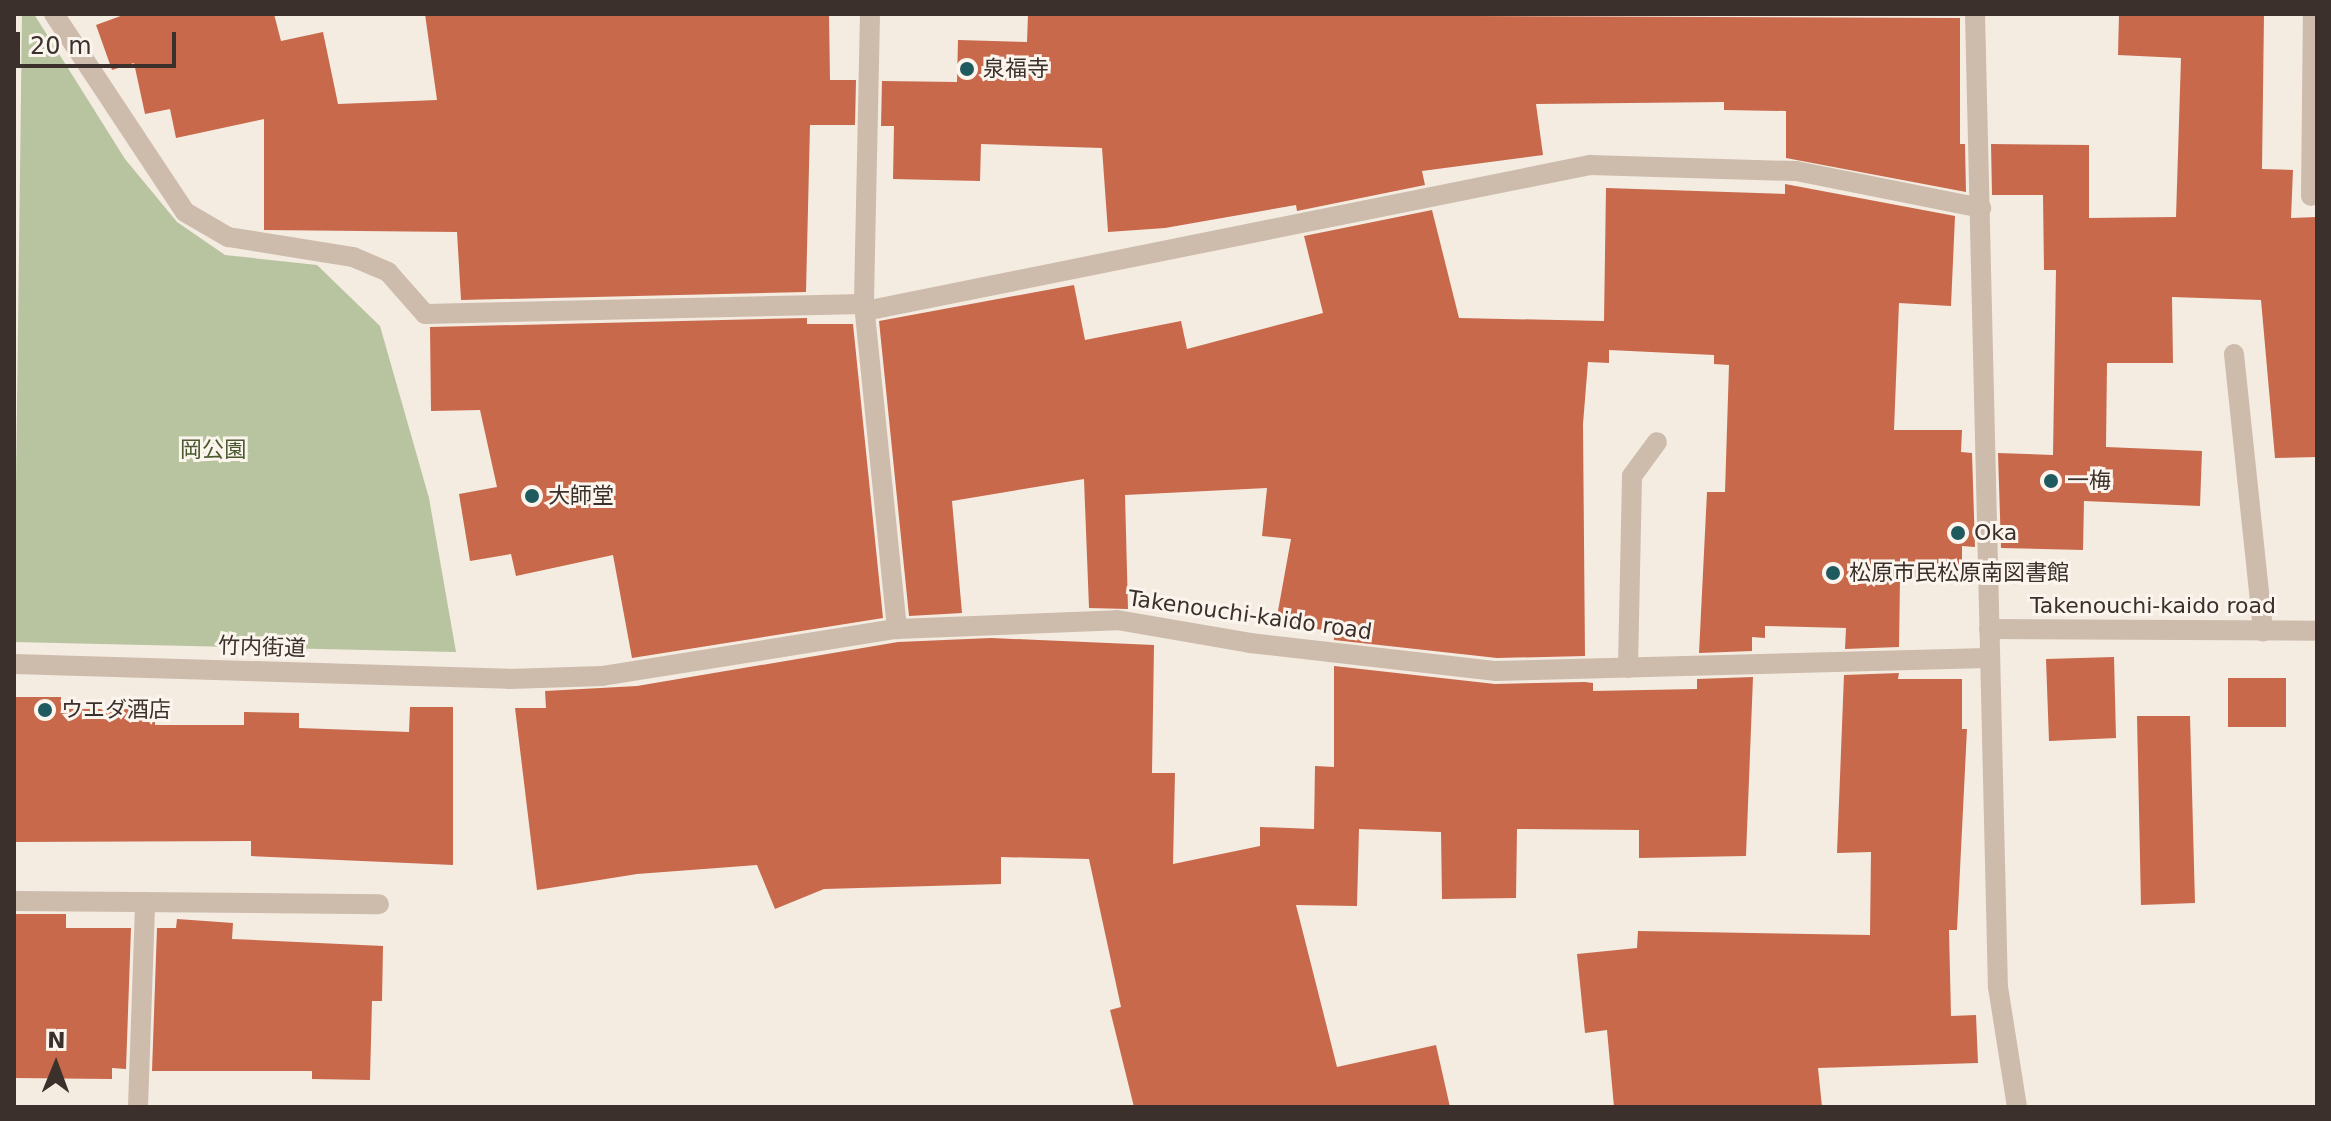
<!DOCTYPE html>
<meta charset="utf-8">
<style>
body{margin:0}
#map{position:relative;width:2331px;height:1121px;overflow:hidden;background:#f4ebe1;font-family:"DejaVu Sans","Noto Sans JP",sans-serif}
div>[style]{position:absolute}
.green>*{inset:0;background:#b8c4a0}
.building>*{inset:0;background:#c8694b}
.minor>*{height:20px;margin:-10px;padding:0 10px;transform-origin:10px;border-radius:10px;background:#cdbbac}
.dots>*{width:22px;height:22px;translate:-50% -50%;box-sizing:border-box;border:4px solid #fbf5ee;border-radius:50%}
span{translate:-50% -50%;white-space:nowrap;text-align:center;line-height:1.15;-webkit-text-stroke:6px #fbf5ee;paint-order:stroke}
.poi-label{font-size:22px;color:#3b302b}
.left{translate:0 -50%;text-align:left}
.park-label{font-size:22px;color:#4a5a2e}
.street-label{font-size:22px;color:#3b302b}
.frame{position:absolute;inset:0;border:16px solid #3b302b;pointer-events:none}
.north{position:absolute;left:16px;top:1025px;width:80px;height:80px;-webkit-text-stroke:6px #fbf5ee;paint-order:stroke;rotate:1deg;font-size:22px;font-weight:700;line-height:32px;text-align:center;color:#3b302b}
.north::after{content:'';display:block;margin:auto;width:28px;height:36px;background:#3b302b;clip-path:polygon(50% 0,100% 100%,50% 72%,0 100%)}
.scale{position:absolute;left:16px;top:32px;width:160px;height:36px;box-sizing:border-box;border:4px solid #3b302b;border-top:0;padding-left:10px;font-size:24px;line-height:28px;white-space:nowrap;color:#3b302b;-webkit-text-stroke:6px #fbf5ee;paint-order:stroke}
</style>
<div id="map">
<div class="green">
<div style="clip-path:polygon(34px 14px,125px 159px,177px 222px,225px 255px,317px 265px,380px 326px,429px 498px,456px 652px,14px 642px,22px 15px)"></div>
</div>
<div class="building">
<div style="clip-path:polygon(126px 14px,274px 14px,281px 41px,323px 32px,338px 104px,437px 100px,425px 14px,829px 14px,830px 80px,856px 80px,855px 125px,810px 125px,806px 292px,461px 300px,457px 232px,264px 230px,264px 119px,176px 138px,170px 109px,145px 114px,134px 63px,112px 70px,96px 25px)"></div>
<div style="clip-path:polygon(1028px 14px,1960px 18px,1960px 144px,1965px 144px,1966px 192px,1786px 158px,1786px 111px,1724px 110px,1724px 102px,1536px 104px,1543px 155px,1422px 171px,1425px 185px,1297px 211px,1296px 205px,1165px 228px,1108px 232px,1102px 148px,981px 144px,980px 181px,893px 179px,894px 126px,881px 126px,882px 81px,957px 82px,958px 40px,1027px 42px)"></div>
<div style="clip-path:polygon(2119px 14px,2264px 14px,2262px 169px,2293px 170px,2291px 218px,2317px 217px,2317px 457px,2275px 458px,2261px 300px,2172px 297px,2173px 363px,2107px 363px,2106px 447px,2202px 451px,2200px 506px,2084px 501px,2083px 550px,2001px 548px,1998px 453px,2053px 455px,2056px 270px,2044px 270px,2043px 195px,1992px 195px,1991px 144px,2089px 145px,2089px 218px,2176px 217px,2181px 58px,2118px 55px)"></div>
<div style="clip-path:polygon(1785px 184px,1955px 216px,1951px 306px,1899px 303px,1894px 430px,1962px 430px,1961px 452px,1972px 453px,1975px 547px,1962px 546px,1962px 580px,1900px 579px,1899px 647px,1845px 649px,1846px 628px,1765px 626px,1765px 638px,1752px 637px,1752px 651px,1699px 653px,1707px 492px,1725px 492px,1729px 365px,1714px 364px,1714px 355px,1609px 350px,1609px 363px,1588px 362px,1583px 424px,1585px 656px,1497px 658px,1334px 640px,1334px 632px,1276px 622px,1291px 539px,1262px 536px,1267px 488px,1125px 495px,1128px 609px,1089px 608px,1084px 479px,952px 501px,962px 613px,909px 616px,879px 321px,1074px 285px,1085px 340px,1181px 321px,1187px 349px,1323px 313px,1304px 236px,1432px 210px,1459px 318px,1604px 321px,1606px 188px,1785px 194px)"></div>
<div style="clip-path:polygon(807px 318px,807px 324px,853px 324px,883px 618px,632px 658px,613px 555px,516px 576px,511px 554px,470px 561px,459px 494px,497px 487px,480px 410px,431px 411px,430px 327px)"></div>
<div style="clip-path:polygon(991px 638px,1154px 645px,1152px 773px,1175px 773px,1173px 864px,1260px 846px,1260px 827px,1314px 829px,1315px 766px,1334px 767px,1334px 666px,1495px 684px,1585px 682px,1593px 683px,1593px 691px,1697px 689px,1697px 679px,1753px 677px,1746px 856px,1639px 858px,1639px 830px,1517px 829px,1516px 898px,1442px 899px,1441px 832px,1359px 829px,1357px 906px,1296px 905px,1337px 1067px,1436px 1045px,1450px 1107px,1134px 1107px,1110px 1010px,1121px 1007px,1089px 859px,1001px 857px,1001px 884px,824px 889px,775px 909px,757px 865px,637px 874px,537px 890px,515px 708px,546px 708px,545px 691px,637px 686px,898px 642px)"></div>
<div style="clip-path:polygon(2114px 657px,2116px 738px,2049px 741px,2046px 659px)"></div>
<div style="clip-path:polygon(1899px 673px,1898px 679px,1962px 679px,1962px 729px,1967px 729px,1957px 930px,1949px 930px,1951px 1016px,1976px 1015px,1978px 1063px,1818px 1068px,1822px 1107px,1614px 1107px,1607px 1030px,1585px 1033px,1577px 954px,1637px 948px,1638px 931px,1870px 935px,1871px 852px,1837px 853px,1844px 675px)"></div>
<div style="clip-path:polygon(2228px 678px,2286px 678px,2286px 727px,2228px 727px)"></div>
<div style="clip-path:polygon(14px 697px,61px 697px,61px 709px,155px 709px,155px 725px,244px 725px,244px 712px,299px 713px,299px 728px,409px 732px,410px 707px,453px 707px,453px 865px,251px 856px,251px 841px,14px 842px)"></div>
<div style="clip-path:polygon(2137px 716px,2190px 716px,2195px 903px,2141px 905px)"></div>
<div style="clip-path:polygon(14px 914px,66px 914px,66px 928px,131px 928px,126px 1069px,112px 1068px,112px 1079px,14px 1078px)"></div>
<div style="clip-path:polygon(177px 919px,233px 923px,232px 939px,383px 946px,382px 1001px,372px 1001px,370px 1080px,312px 1079px,312px 1071px,152px 1071px,157px 928px,176px 928px)"></div>
</div>
<div class="minor">
<div style="left:54px;top:14px;width:237px;rotate:56.5deg"></div>
<div style="left:185px;top:212px;width:50px;rotate:30.2deg"></div>
<div style="left:228px;top:237px;width:127px;rotate:9.1deg"></div>
<div style="left:353px;top:257px;width:38px;rotate:23deg"></div>
<div style="left:388px;top:272px;width:56px;rotate:48.6deg"></div>
<div style="left:425px;top:314px;width:439px;rotate:-1.3deg"></div>
<div style="left:870px;top:14px;width:290px;rotate:91.2deg"></div>
<div style="left:864px;top:304px;width:327px;rotate:84.2deg"></div>
<div style="left:1975px;top:14px;width:973px;rotate:88.65deg"></div>
<div style="left:1998px;top:987px;width:121px;rotate:81deg"></div>
<div style="left:2311px;top:196px;width:182px;rotate:-89.4deg"></div>
<div style="left:865px;top:311px;width:740px;rotate:-11.39deg"></div>
<div style="left:1590px;top:165px;width:206px;rotate:1.7deg"></div>
<div style="left:1796px;top:171px;width:189px;rotate:11.3deg"></div>
<div style="left:2234px;top:354px;width:279px;rotate:84deg"></div>
<div style="left:1989px;top:629px;width:328px;rotate:0.3deg"></div>
<div style="left:14px;top:664px;width:495px;rotate:1.7deg"></div>
<div style="left:509px;top:679px;width:93px;rotate:-1.8deg"></div>
<div style="left:602px;top:676px;width:299px;rotate:-9.1deg"></div>
<div style="left:897px;top:629px;width:220px;rotate:-2.3deg"></div>
<div style="left:1117px;top:620px;width:135px;rotate:9.8deg"></div>
<div style="left:1250px;top:643px;width:248px;rotate:6.5deg"></div>
<div style="left:1496px;top:671px;width:492px;rotate:-1.5deg"></div>
<div style="left:1628px;top:668px;width:192px;rotate:-88.8deg"></div>
<div style="left:1632px;top:476px;width:42px;rotate:-53.7deg"></div>
<div style="left:14px;top:901px;width:365px;rotate:0.5deg"></div>
<div style="left:138px;top:1107px;width:205px;rotate:-88deg"></div>
</div>
<div class="dots">
<div style="left:967px;top:69px;background:#1f5a5e"></div>
<div style="left:2051px;top:481px;background:#1f5a5e"></div>
<div style="left:532px;top:496px;background:#1f5a5e"></div>
<div style="left:1958px;top:533px;background:#1f5a5e"></div>
<div style="left:1833px;top:573px;background:#1f5a5e"></div>
<div style="left:45px;top:710px;background:#1f5a5e"></div>
</div>
<div class="poi-label">
<span class="left" style="left:983px;top:69px">泉福寺</span>
<span class="left" style="left:2067px;top:481px">一梅</span>
<span class="left" style="left:548px;top:496px">大師堂</span>
<span class="left" style="left:1974px;top:533px">Oka</span>
<span class="left" style="left:1849px;top:573px">松原市民松原南図書館</span>
<span class="left" style="left:61px;top:710px">ウエダ酒店</span>
</div>
<div class="park-label">
<span style="left:213px;top:450px">岡公園</span>
</div>
<div class="street-label">
<span style="left:2153px;top:606px">Takenouchi-kaido road</span>
<span style="left:1250px;top:615px;rotate:8deg">Takenouchi-kaido road</span>
<span style="left:262px;top:647px;rotate:2deg">竹内街道</span>
</div>
<div class="frame"></div>
<div class="north">N</div>
<div class="scale">20 m</div>
</div>
